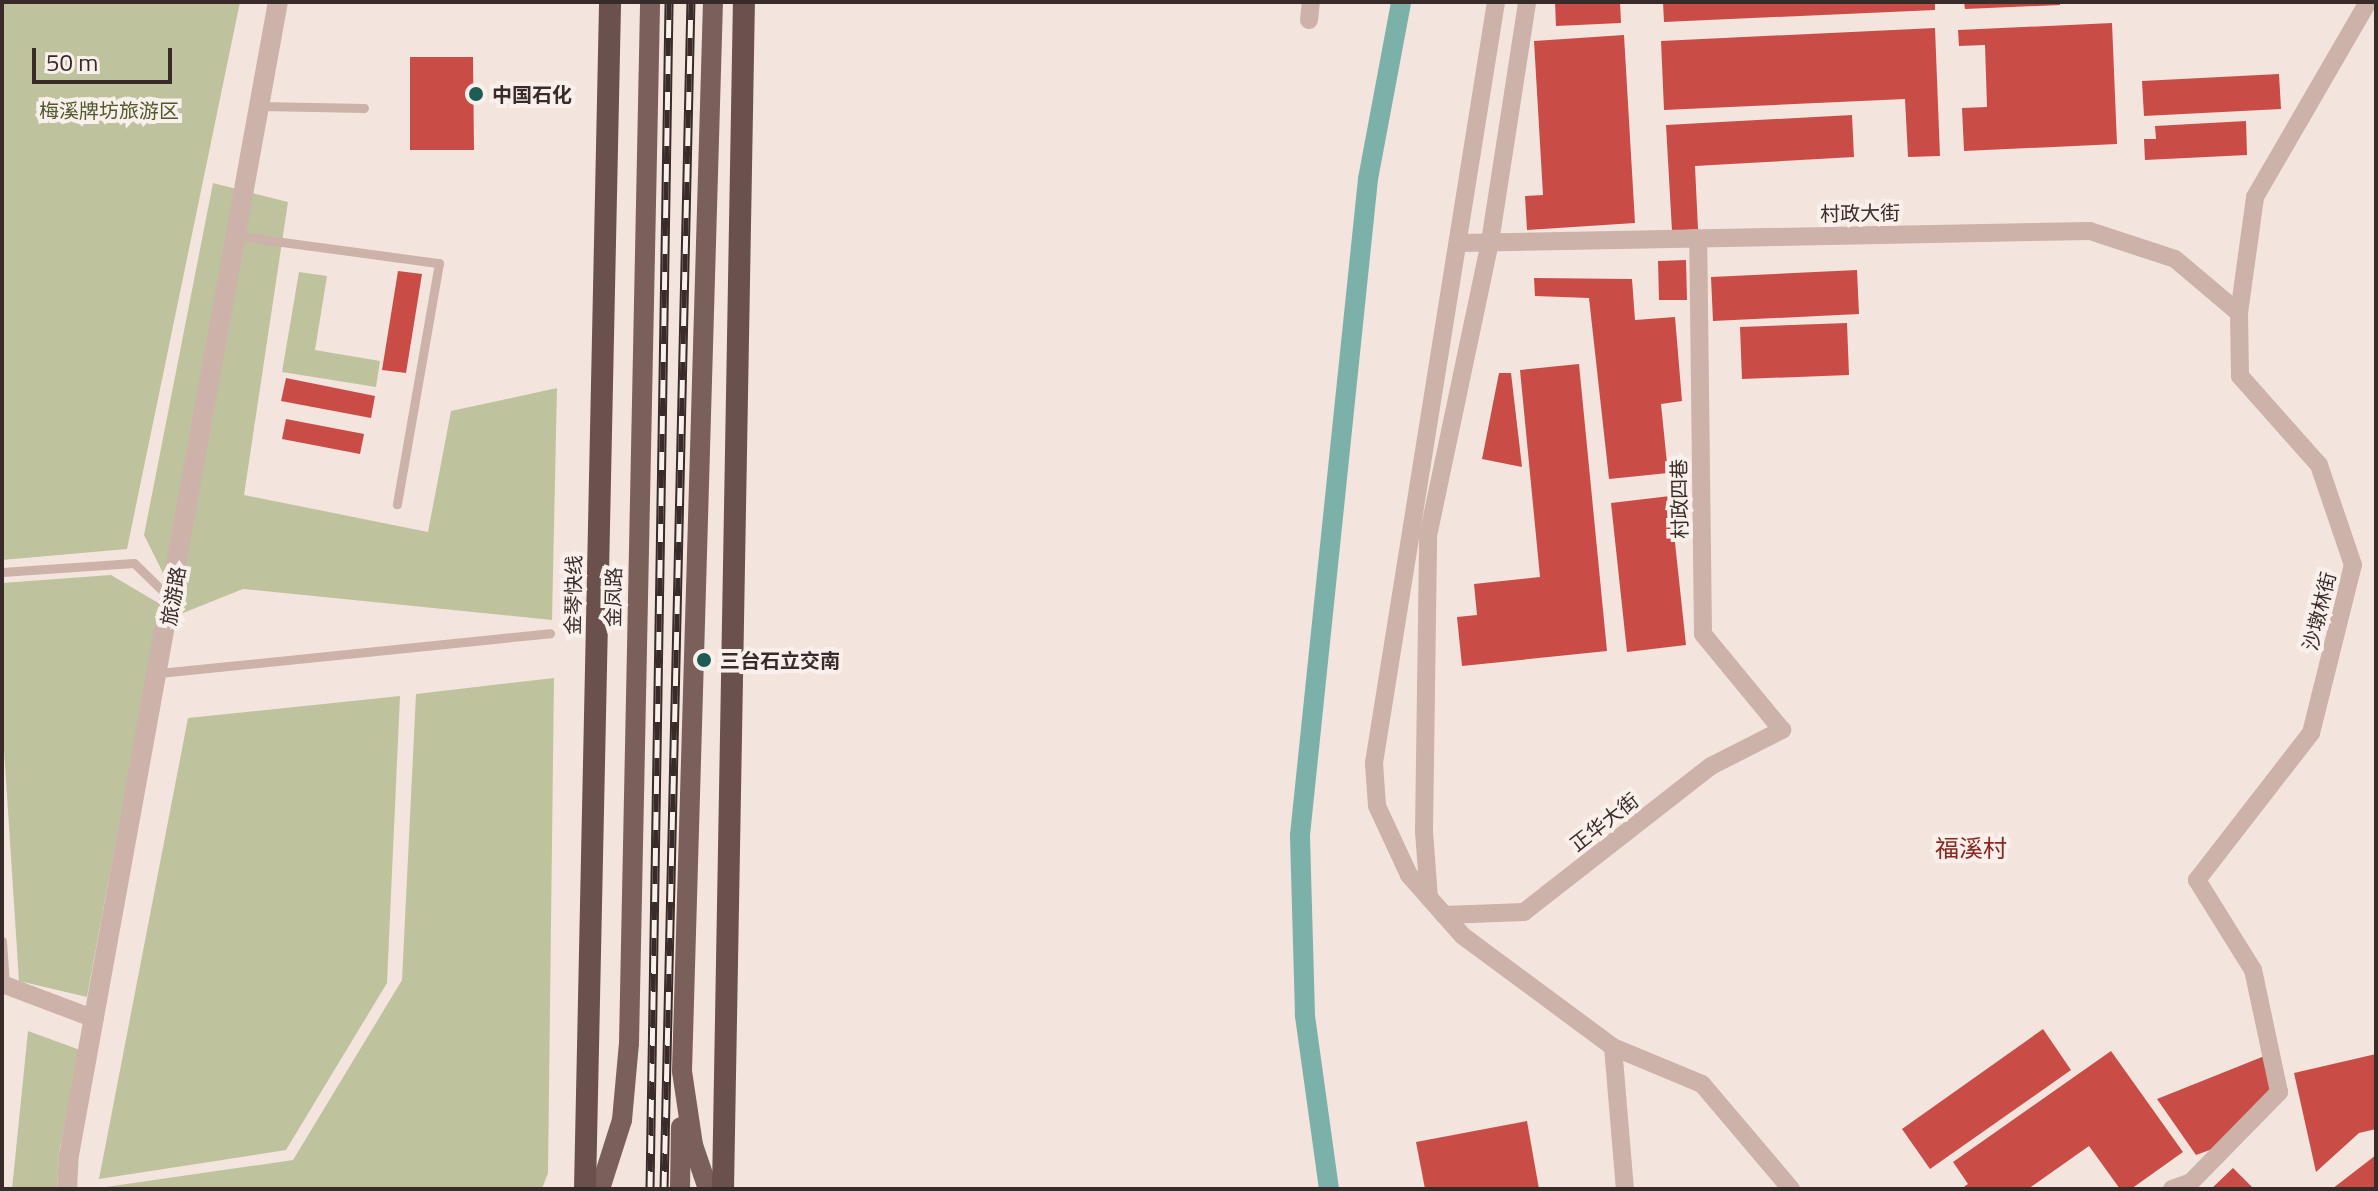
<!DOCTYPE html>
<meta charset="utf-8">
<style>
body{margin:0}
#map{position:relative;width:2378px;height:1191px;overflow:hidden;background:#f3e5de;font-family:"Titillium Web","Noto Sans SC",sans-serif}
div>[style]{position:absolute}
.green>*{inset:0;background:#bec39d}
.canal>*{height:20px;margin:-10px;padding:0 10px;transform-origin:10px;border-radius:10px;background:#7cb1a9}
.building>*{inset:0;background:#c94d46}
.service>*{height:9px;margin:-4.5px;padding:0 4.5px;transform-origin:4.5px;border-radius:4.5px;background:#ccb2a9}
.minor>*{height:18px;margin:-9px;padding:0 9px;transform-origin:9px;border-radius:9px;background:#ccb2a9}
.tertiary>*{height:20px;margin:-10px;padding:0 10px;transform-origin:10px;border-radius:10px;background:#ccb2a9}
.primary>*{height:20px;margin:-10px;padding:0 10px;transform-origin:10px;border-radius:10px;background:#7b5f5a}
.trunk>*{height:22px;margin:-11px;padding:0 11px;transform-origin:11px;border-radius:11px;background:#6a514d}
.rail>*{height:9px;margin-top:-4.5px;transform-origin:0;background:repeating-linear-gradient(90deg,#faf0eb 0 18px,#392b29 0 36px);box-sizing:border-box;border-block:2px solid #392b29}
.dots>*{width:22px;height:22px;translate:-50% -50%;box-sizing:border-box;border:4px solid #faf0eb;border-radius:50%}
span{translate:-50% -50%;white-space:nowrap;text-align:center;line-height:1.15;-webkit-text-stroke:8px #faf0eb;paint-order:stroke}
.poi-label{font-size:20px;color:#392b29;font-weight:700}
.left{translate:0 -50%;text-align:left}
.park-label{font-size:20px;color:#50582c}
.street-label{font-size:20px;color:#392b29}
.quarter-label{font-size:24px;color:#8a2520}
.frame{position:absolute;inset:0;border:4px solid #392b29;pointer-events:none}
.scale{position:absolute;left:32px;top:48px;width:140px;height:36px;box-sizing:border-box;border:4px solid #392b29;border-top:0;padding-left:10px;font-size:24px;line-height:28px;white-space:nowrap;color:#392b29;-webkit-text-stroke:6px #faf0eb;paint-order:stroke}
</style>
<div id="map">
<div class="green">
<div style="clip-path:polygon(2px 2px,240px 2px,127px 549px,2px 560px)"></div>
<div style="clip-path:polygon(213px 183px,288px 202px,244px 495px,428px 532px,451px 411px,557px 388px,552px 620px,243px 589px,183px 613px,144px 535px)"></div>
<div style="clip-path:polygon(299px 272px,327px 276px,315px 350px,380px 361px,376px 387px,282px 372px)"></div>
<div style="clip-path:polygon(111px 575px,160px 604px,87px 997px,19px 981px,2px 718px,2px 583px)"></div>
<div style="clip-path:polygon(554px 678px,548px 1173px,542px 1189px,92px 1189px,293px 1160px,402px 980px,416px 694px)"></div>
<div style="clip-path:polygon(400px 696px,387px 983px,286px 1150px,99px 1179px,188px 718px)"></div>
<div style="clip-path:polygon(28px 1031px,80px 1050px,59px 1152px,57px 1189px,12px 1189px)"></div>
</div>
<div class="canal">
<div style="left:1329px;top:1189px;width:176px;rotate:-97.9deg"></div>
<div style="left:1305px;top:1015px;width:180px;rotate:-91.6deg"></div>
<div style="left:1300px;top:835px;width:660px;rotate:-84.08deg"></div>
<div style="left:1368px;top:179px;width:180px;rotate:-79.4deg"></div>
</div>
<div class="building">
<div style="clip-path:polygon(1555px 2px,1620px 2px,1621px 23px,1556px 26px)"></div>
<div style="clip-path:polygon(1663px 2px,1935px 2px,1935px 10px,1664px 22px)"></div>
<div style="clip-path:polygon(1964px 2px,2060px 2px,2060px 5px,1965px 9px)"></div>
<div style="clip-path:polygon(2112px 23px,2117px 144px,1964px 151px,1962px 108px,1987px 107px,1985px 45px,1959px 46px,1958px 30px)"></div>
<div style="clip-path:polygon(1935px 28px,1940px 156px,1908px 157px,1905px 99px,1664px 110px,1661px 41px)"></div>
<div style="clip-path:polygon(1624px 35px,1635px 223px,1527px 230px,1525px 196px,1543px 195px,1534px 41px)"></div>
<div style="clip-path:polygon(410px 57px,473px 57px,474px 150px,410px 150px)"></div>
<div style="clip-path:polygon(2279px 74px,2281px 109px,2144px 116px,2142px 81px)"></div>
<div style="clip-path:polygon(1852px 115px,1854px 157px,1695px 166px,1698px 229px,1672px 231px,1666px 125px)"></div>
<div style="clip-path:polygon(2246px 121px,2247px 155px,2145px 160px,2144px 139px,2156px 139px,2155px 126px)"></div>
<div style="clip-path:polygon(1686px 260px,1687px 300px,1659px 300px,1658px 261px)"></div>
<div style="clip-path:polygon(1857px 270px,1859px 314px,1713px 321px,1711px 277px)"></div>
<div style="clip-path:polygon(398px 271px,422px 274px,406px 373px,382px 370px)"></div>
<div style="clip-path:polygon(1534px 278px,1632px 279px,1635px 320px,1675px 317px,1682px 401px,1661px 404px,1668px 473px,1609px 479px,1589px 298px,1535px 296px)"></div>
<div style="clip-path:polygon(1847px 323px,1849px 375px,1742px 379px,1740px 327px)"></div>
<div style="clip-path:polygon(1579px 364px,1607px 651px,1462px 666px,1457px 617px,1477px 615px,1474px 584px,1540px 577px,1520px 370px)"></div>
<div style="clip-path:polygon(1499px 373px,1511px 373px,1522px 467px,1482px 459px)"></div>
<div style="clip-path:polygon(286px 378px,375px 396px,371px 418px,281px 401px)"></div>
<div style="clip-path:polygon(286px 419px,364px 434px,360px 454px,282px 439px)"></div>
<div style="clip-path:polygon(1670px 496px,1686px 645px,1627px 652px,1611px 503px)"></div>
<div style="clip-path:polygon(2043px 1029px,2071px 1070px,1930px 1169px,1902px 1129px)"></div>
<div style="clip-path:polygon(2111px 1051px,2183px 1152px,2131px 1189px,2120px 1189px,2089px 1146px,2028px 1189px,1961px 1189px,1968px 1184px,1953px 1162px)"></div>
<div style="clip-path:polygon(2376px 1054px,2376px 1129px,2359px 1133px,2316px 1172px,2294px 1073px)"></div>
<div style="clip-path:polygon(2267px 1055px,2274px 1092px,2218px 1147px,2196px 1155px,2157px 1099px)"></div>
<div style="clip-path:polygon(1527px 1121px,1539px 1189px,1425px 1189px,1416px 1142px)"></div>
<div style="clip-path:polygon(2376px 1155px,2376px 1189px,2332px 1189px)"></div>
<div style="clip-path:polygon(2233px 1168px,2254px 1189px,2211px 1189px)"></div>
</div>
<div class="service">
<div style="left:262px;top:106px;width:102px;rotate:1.1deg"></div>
<div style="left:238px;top:236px;width:203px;rotate:7.7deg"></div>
<div style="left:439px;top:263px;width:245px;rotate:99.9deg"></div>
<div style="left:2px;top:572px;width:132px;rotate:-3.9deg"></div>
<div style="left:134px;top:563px;width:50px;rotate:44.2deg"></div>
<div style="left:159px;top:673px;width:393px;rotate:-5.8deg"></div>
<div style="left:2px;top:941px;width:44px;rotate:86.1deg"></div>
</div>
<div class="minor">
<div style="left:1496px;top:2px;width:771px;rotate:99.11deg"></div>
<div style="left:1374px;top:763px;width:43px;rotate:86deg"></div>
<div style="left:1377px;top:806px;width:76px;rotate:65.1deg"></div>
<div style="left:1409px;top:875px;width:81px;rotate:48.5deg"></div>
<div style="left:1463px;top:936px;width:187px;rotate:36.5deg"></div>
<div style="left:1613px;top:1047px;width:96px;rotate:22.6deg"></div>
<div style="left:1702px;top:1084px;width:138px;rotate:49.7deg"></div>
<div style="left:1309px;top:20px;width:18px;rotate:-84deg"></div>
<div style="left:1458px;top:243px;width:632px;rotate:-1.09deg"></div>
<div style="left:2090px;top:231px;width:89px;rotate:18.2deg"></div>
<div style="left:2175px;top:259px;width:84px;rotate:40.2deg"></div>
<div style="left:1429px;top:898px;width:66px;rotate:-94.3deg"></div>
<div style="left:1424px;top:832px;width:296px;rotate:-89.2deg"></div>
<div style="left:1428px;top:536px;width:300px;rotate:-78.1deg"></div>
<div style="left:1490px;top:242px;width:243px;rotate:-81.2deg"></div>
<div style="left:1444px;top:915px;width:80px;rotate:-2.1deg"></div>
<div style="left:1524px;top:912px;width:237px;rotate:-38deg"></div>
<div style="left:1711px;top:766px;width:80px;rotate:-26.9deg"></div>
<div style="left:1782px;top:730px;width:124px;rotate:-129.5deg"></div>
<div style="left:1703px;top:634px;width:396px;rotate:-90.7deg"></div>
<div style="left:2px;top:984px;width:99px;rotate:20.6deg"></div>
<div style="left:1613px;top:1047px;width:143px;rotate:85.2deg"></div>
<div style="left:2172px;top:1189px;width:20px;rotate:-20deg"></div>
<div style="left:2191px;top:1182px;width:126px;rotate:-45.6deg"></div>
<div style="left:2279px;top:1092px;width:125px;rotate:-102deg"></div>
<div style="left:2253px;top:970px;width:106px;rotate:-121.9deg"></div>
<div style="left:2197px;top:880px;width:186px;rotate:-52.2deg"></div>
<div style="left:2311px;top:733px;width:173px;rotate:-76deg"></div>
<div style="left:2353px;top:565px;width:106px;rotate:-108.8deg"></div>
<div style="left:2319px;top:465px;width:119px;rotate:-131.6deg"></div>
<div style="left:2240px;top:376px;width:63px;rotate:-90.9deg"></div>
<div style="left:2239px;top:313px;width:117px;rotate:-82.1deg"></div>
<div style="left:2255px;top:197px;width:225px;rotate:-59.9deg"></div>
</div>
<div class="tertiary">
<div style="left:67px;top:1189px;width:34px;rotate:-87deg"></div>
<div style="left:69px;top:1155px;width:1172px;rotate:-79.73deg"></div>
</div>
<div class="primary">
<div style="left:600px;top:1189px;width:72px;rotate:-72.3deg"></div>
<div style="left:622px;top:1120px;width:77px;rotate:-84.8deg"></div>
<div style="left:629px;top:1043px;width:1041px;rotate:-88.84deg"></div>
<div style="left:680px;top:1189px;width:62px;rotate:-89.1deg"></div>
<div style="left:708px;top:1189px;width:46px;rotate:-108.8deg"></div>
<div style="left:693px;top:1145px;width:75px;rotate:-98.5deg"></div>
<div style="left:682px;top:1071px;width:1069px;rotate:-88.34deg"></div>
</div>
<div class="trunk">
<div style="left:585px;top:1189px;width:1187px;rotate:-88.79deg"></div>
<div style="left:723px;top:1189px;width:1187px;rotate:-88.99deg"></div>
</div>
<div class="rail">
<div style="left:650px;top:1189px;width:1187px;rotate:-89.08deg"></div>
<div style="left:664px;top:1189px;width:1187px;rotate:-88.7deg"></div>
</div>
<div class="dots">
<div style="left:476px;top:94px;background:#1d5c54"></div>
<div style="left:704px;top:660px;background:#1d5c54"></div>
</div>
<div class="poi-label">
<span class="left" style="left:492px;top:94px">中国石化</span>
<span class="left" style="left:720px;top:660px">三台石立交南</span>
</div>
<div class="park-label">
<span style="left:109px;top:110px">梅溪牌坊旅游区</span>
</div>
<div class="street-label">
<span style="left:1860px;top:213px;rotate:-1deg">村政大街</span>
<span style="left:1679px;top:499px;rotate:-91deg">村政四巷</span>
<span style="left:573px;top:595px;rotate:-89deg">金琴快线</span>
<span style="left:173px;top:596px;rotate:-80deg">旅游路</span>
<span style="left:613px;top:597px;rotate:-89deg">金凤路</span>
<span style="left:2319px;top:611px;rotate:-76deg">沙墩林街</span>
<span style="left:1604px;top:822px;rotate:-38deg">正华大街</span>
</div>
<div class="quarter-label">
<span style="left:1971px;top:849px">福溪村</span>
</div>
<div class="frame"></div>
<div class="scale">50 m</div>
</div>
